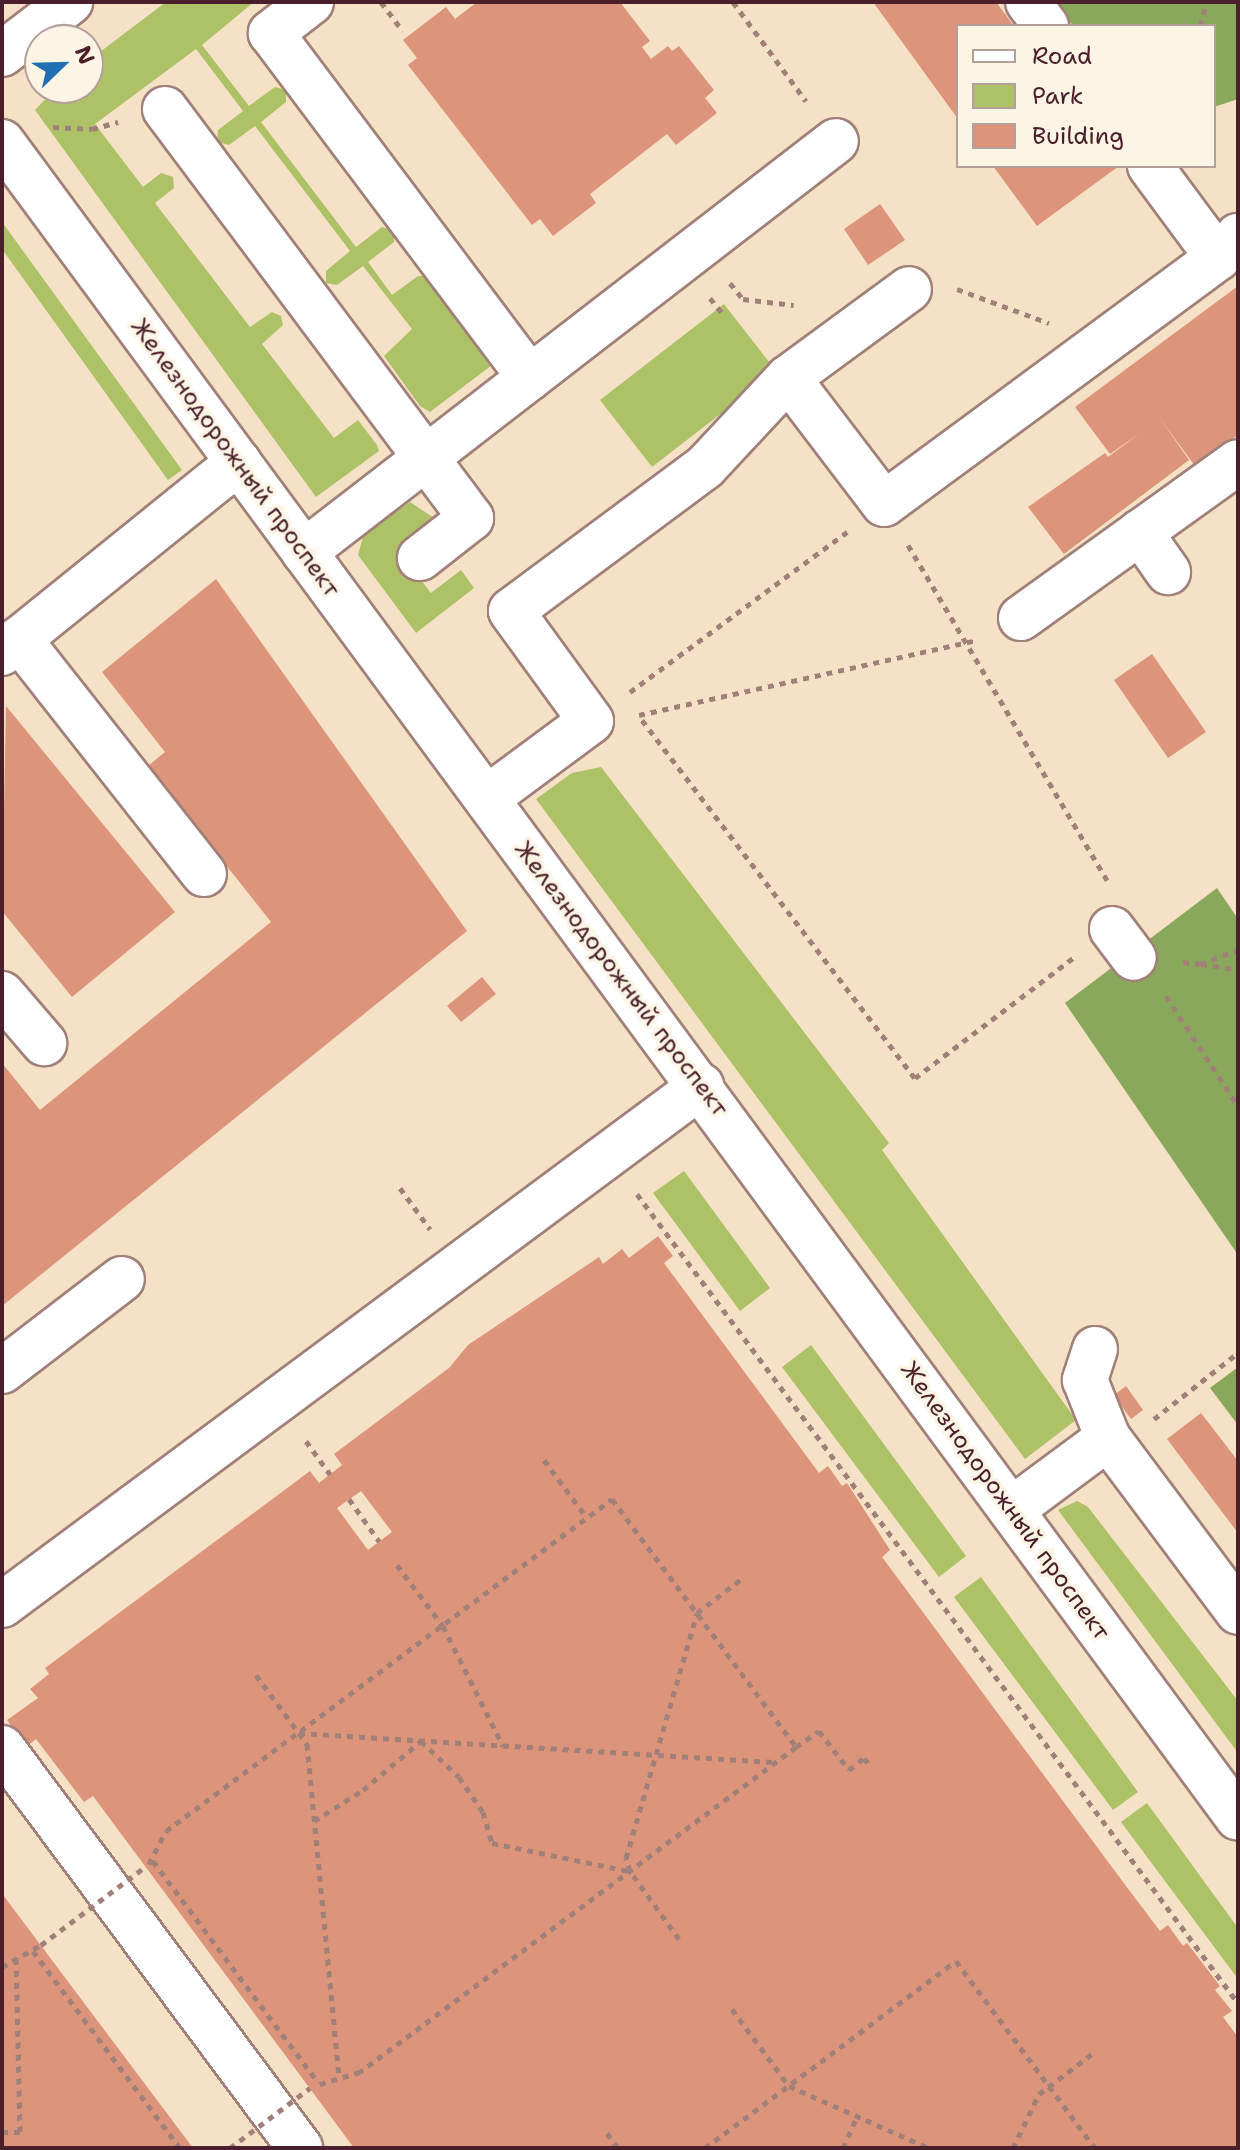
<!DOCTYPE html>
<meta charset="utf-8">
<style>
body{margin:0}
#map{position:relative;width:1240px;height:2150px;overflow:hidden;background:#f5e1c5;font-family:"Shantell Sans",sans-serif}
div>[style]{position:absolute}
.green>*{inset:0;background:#adc266}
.forest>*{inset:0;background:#8aa85b}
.building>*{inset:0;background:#dc947b}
.path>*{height:5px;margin-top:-2.5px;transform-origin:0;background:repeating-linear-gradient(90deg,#a08078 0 6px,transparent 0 12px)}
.roads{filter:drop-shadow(2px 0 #a08078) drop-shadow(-2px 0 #a08078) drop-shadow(0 2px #a08078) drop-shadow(0 -2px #a08078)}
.minor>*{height:44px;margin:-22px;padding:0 22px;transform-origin:22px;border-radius:22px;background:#fff}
.major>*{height:44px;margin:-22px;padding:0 22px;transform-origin:22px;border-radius:22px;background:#fff}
.path-bridge>*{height:5px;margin-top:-2.5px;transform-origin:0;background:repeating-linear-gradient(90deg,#a08078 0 6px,transparent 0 12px)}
span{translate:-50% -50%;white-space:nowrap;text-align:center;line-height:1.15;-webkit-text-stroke:7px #fcf5e5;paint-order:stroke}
.street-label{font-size:24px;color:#4a1f2b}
.frame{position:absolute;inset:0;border:4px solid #4a1f2b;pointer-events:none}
.legend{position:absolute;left:956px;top:24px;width:260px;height:144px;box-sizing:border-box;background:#fcf5e5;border:2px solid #b59f9b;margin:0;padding:10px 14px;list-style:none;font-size:24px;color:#4a1f2b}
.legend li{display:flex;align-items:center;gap:16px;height:40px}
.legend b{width:40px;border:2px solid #b59f9b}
.north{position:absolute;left:24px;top:24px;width:80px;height:80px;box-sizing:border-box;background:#fcf5e5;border:2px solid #b59f9b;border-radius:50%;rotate:67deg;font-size:22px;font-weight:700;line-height:32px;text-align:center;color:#4a1f2b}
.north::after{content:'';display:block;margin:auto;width:28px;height:36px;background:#1f6fb2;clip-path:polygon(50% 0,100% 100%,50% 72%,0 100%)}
</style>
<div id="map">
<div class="green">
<div style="clip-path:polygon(166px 2px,254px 2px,202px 45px,249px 106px,275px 87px,286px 90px,286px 102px,261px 122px,356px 247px,382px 227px,394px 231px,394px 242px,368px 262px,392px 295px,418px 276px,427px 276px,492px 365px,430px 412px,420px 406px,384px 356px,412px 329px,363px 266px,337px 285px,326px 283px,326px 271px,350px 251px,255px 126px,229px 145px,217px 142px,218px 130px,243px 111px,196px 49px,95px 124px,143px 187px,161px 173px,173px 177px,174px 188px,155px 203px,250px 327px,272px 312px,281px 316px,283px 325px,262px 344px,334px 438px,358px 420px,377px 445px,379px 451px,316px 497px,35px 110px,56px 88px,88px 88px,88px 61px)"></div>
<div style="clip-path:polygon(2px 222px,182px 470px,168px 480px,2px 249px)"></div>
<div style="clip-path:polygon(724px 304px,776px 371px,652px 467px,600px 400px)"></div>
<div style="clip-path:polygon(410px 502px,434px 518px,397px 549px,431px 593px,461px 570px,474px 588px,416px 633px,358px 555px,364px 533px)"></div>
<div style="clip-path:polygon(601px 767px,889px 1143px,882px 1150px,1076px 1420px,1025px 1459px,536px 799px,572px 773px)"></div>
<div style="clip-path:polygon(684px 1171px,770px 1288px,740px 1311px,653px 1193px)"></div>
<div style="clip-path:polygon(811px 1345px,966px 1556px,939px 1577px,782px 1367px)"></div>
<div style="clip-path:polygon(1077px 1501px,1088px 1507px,1238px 1701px,1238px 1753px,1058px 1510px)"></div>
<div style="clip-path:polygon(981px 1577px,1138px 1792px,1113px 1810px,954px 1597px)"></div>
<div style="clip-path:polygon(1147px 1803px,1238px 1928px,1238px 1979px,1121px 1822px)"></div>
</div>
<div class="forest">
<div style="clip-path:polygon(1055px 2px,1238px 2px,1238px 99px,1214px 107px,1214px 26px,1073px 26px)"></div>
<div style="clip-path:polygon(1217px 888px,1238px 919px,1238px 1255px,1065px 1003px)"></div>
<div style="clip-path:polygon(1238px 1367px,1238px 1425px,1210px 1388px)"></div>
</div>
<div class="building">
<div style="clip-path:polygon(477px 2px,620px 2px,650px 41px,642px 47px,651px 59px,668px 46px,672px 51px,679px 46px,714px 90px,705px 98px,717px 113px,676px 145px,667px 134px,590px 194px,596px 203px,553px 236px,540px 219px,532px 225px,408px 65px,417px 58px,403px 40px,446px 7px,455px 19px)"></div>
<div style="clip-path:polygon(873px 2px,996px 2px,1014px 26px,958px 26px,958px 119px)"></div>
<div style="clip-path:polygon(993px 166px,1119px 166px,1037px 226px)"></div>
<div style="clip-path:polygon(880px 204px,905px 240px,868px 265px,844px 229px)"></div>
<div style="clip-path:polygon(1238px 286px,1238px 435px,1195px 466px,1159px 417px,1189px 460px,1064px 554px,1028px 507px,1105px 453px,1108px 457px,1140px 433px,1110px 454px,1075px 407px)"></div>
<div style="clip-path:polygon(216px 579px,467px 931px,2px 1306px,2px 1063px,40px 1110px,271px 922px,148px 766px,165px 752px,102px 672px)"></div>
<div style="clip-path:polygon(1152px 654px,1206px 732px,1168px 758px,1114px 680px)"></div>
<div style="clip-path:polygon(6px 706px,175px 912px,72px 997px,2px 911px)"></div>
<div style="clip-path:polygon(482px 977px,496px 994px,461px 1022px,447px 1006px)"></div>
<div style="clip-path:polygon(evenodd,658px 1236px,673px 1256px,664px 1263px,819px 1473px,828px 1466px,842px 1486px,847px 1483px,890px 1550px,882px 1557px,1126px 1886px,1160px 1931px,1168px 1925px,1183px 1946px,1187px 1943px,1220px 1986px,1215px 1990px,1232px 2011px,1223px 2017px,1238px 2037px,1238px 2148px,354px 2148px,93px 1796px,84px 1802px,36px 1739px,27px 1746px,7px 1720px,38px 1698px,30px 1689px,49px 1674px,45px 1668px,310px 1471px,319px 1483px,342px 1465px,334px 1454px,449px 1368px,468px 1345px,599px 1257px,603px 1264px,622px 1249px,629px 1258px,658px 1236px,361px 1491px,392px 1532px,368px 1550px,337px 1508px,361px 1491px)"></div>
<div style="clip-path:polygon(1126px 1386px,1143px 1410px,1131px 1419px,1114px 1395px)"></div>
<div style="clip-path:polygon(1201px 1413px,1238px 1461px,1238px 1533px,1167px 1439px)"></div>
<div style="clip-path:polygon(2px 1893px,9px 1903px,193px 2148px,2px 2148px)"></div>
</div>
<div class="path">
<div style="left:381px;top:2px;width:36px;rotate:53deg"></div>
<div style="left:733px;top:2px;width:123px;rotate:53.6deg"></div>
<div style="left:1200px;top:26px;width:25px;rotate:-74deg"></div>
<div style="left:53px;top:127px;width:39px;rotate:3deg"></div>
<div style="left:92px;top:129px;width:27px;rotate:-15deg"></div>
<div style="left:730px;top:283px;width:21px;rotate:51deg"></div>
<div style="left:743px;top:299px;width:51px;rotate:6.7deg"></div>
<div style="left:957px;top:289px;width:98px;rotate:20.3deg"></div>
<div style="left:710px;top:298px;width:19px;rotate:51deg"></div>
<div style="left:908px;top:545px;width:390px;rotate:59.3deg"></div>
<div style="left:630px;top:692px;width:270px;rotate:-36.4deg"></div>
<div style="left:639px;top:715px;width:346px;rotate:-12.5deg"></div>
<div style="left:642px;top:720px;width:450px;rotate:52.7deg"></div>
<div style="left:915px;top:1078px;width:198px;rotate:-37.2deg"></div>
<div style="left:1183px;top:962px;width:17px;rotate:7deg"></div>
<div style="left:1200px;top:964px;width:40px;rotate:-20.2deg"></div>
<div style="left:1201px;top:964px;width:37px;rotate:9deg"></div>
<div style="left:1166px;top:996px;width:131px;rotate:56.8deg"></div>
<div style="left:400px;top:1188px;width:51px;rotate:53.8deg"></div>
<div style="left:637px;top:1194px;width:1008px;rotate:53.39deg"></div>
<div style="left:1154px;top:1419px;width:107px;rotate:-38.2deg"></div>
<div style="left:306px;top:1441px;width:41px;rotate:54deg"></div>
<div style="left:544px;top:1460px;width:72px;rotate:53.4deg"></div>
<div style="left:349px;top:1499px;width:52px;rotate:54.5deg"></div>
<div style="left:397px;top:1565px;width:76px;rotate:53deg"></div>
<div style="left:443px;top:1626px;width:134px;rotate:63.4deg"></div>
<div style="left:256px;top:1675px;width:86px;rotate:53.5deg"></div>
<div style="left:307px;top:1744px;width:335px;rotate:84.5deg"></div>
<div style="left:299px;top:1733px;width:478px;rotate:3.5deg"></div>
<div style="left:796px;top:1747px;width:28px;rotate:-35deg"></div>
<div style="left:819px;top:1731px;width:49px;rotate:52.4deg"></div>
<div style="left:849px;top:1770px;width:19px;rotate:-39deg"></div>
<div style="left:864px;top:1758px;width:11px;rotate:52deg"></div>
<div style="left:314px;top:1821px;width:58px;rotate:-32.3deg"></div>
<div style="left:363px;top:1790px;width:76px;rotate:-40.2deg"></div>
<div style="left:421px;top:1741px;width:52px;rotate:43.5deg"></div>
<div style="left:459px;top:1777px;width:42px;rotate:55.6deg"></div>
<div style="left:483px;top:1812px;width:32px;rotate:74deg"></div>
<div style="left:492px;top:1843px;width:140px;rotate:11.6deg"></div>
<div style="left:153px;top:1861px;width:276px;rotate:53.3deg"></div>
<div style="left:149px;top:1864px;width:37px;rotate:-63deg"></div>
<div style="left:166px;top:1831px;width:556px;rotate:-36.66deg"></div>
<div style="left:612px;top:1499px;width:309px;rotate:53.4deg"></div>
<div style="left:796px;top:1747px;width:544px;rotate:143.3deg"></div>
<div style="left:360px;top:2072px;width:48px;rotate:163.1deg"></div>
<div style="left:679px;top:1939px;width:84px;rotate:-125.8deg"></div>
<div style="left:630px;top:1871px;width:14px;rotate:-107deg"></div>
<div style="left:626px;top:1858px;width:255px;rotate:-73.8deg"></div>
<div style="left:697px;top:1613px;width:59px;rotate:-37.5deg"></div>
<div style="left:33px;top:1951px;width:246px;rotate:53.3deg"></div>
<div style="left:2px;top:1967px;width:45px;rotate:-29.4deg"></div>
<div style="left:732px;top:2009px;width:96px;rotate:53.5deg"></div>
<div style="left:789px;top:2086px;width:153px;rotate:23.9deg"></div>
<div style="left:2px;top:2132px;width:18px"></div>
<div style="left:20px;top:2132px;width:176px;rotate:-91.3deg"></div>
<div style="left:607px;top:2133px;width:19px;rotate:54deg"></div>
<div style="left:705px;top:2148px;width:313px;rotate:-36.7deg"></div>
<div style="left:956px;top:1961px;width:233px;rotate:53.4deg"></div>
<div style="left:843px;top:2148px;width:35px;rotate:-66deg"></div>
<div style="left:1013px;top:2148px;width:60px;rotate:-64.3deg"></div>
<div style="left:1039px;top:2094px;width:71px;rotate:-37deg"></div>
</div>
<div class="roads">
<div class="minor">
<div style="left:311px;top:2px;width:51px;rotate:142.2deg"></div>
<div style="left:271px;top:33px;width:431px;rotate:53.1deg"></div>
<div style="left:1028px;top:2px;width:30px;rotate:53deg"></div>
<div style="left:165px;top:109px;width:511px;rotate:53.2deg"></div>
<div style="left:471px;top:518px;width:65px;rotate:141.9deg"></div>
<div style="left:2px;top:142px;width:2082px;rotate:53.59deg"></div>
<div style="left:1150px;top:166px;width:114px;rotate:53.5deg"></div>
<div style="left:788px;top:378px;width:158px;rotate:52.7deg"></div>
<div style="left:884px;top:504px;width:415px;rotate:-36.4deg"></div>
<div style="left:1218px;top:258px;width:30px;rotate:-48deg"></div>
<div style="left:1140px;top:532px;width:49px;rotate:55deg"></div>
<div style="left:304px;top:552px;width:672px;rotate:-37.69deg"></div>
<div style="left:1021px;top:618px;width:267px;rotate:-35.7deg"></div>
<div style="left:19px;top:639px;width:299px;rotate:51.8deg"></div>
<div style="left:2px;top:653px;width:304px;rotate:-38.9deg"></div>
<div style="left:487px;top:798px;width:129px;rotate:-36.5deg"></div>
<div style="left:591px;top:721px;width:136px;rotate:-126deg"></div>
<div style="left:511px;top:611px;width:242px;rotate:-36.6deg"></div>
<div style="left:705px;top:467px;width:122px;rotate:-47deg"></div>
<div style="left:788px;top:378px;width:150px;rotate:-36.3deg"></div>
<div style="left:1112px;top:929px;width:36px;rotate:53deg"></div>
<div style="left:2px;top:994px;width:65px;rotate:49.4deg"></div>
<div style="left:1095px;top:1349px;width:33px;rotate:108deg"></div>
<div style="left:1085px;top:1380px;width:62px;rotate:68.4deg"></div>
<div style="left:2px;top:1371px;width:151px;rotate:-37.5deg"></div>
<div style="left:1011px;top:1510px;width:121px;rotate:-36.6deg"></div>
<div style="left:1108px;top:1438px;width:217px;rotate:53.2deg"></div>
<div style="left:2px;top:1605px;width:871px;rotate:-36.59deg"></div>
<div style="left:2px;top:1748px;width:499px;rotate:53.3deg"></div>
</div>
<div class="major">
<div style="left:2px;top:54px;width:86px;rotate:-37.4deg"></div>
</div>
</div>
<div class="path-bridge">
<div style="left:41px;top:1945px;width:130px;rotate:-36.9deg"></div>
<div style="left:230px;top:2148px;width:100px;rotate:-36.9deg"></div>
</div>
<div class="street-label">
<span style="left:235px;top:458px;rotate:54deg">Железнодорожный проспект</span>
<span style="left:621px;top:979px;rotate:53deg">Железнодорожный проспект</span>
<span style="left:1005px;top:1501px;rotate:54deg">Железнодорожный проспект</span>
</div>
<div class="frame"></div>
<ul class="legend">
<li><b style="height:10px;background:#fff"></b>Road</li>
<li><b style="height:22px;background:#adc266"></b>Park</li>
<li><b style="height:22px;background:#dc947b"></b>Building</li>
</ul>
<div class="north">N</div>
</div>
